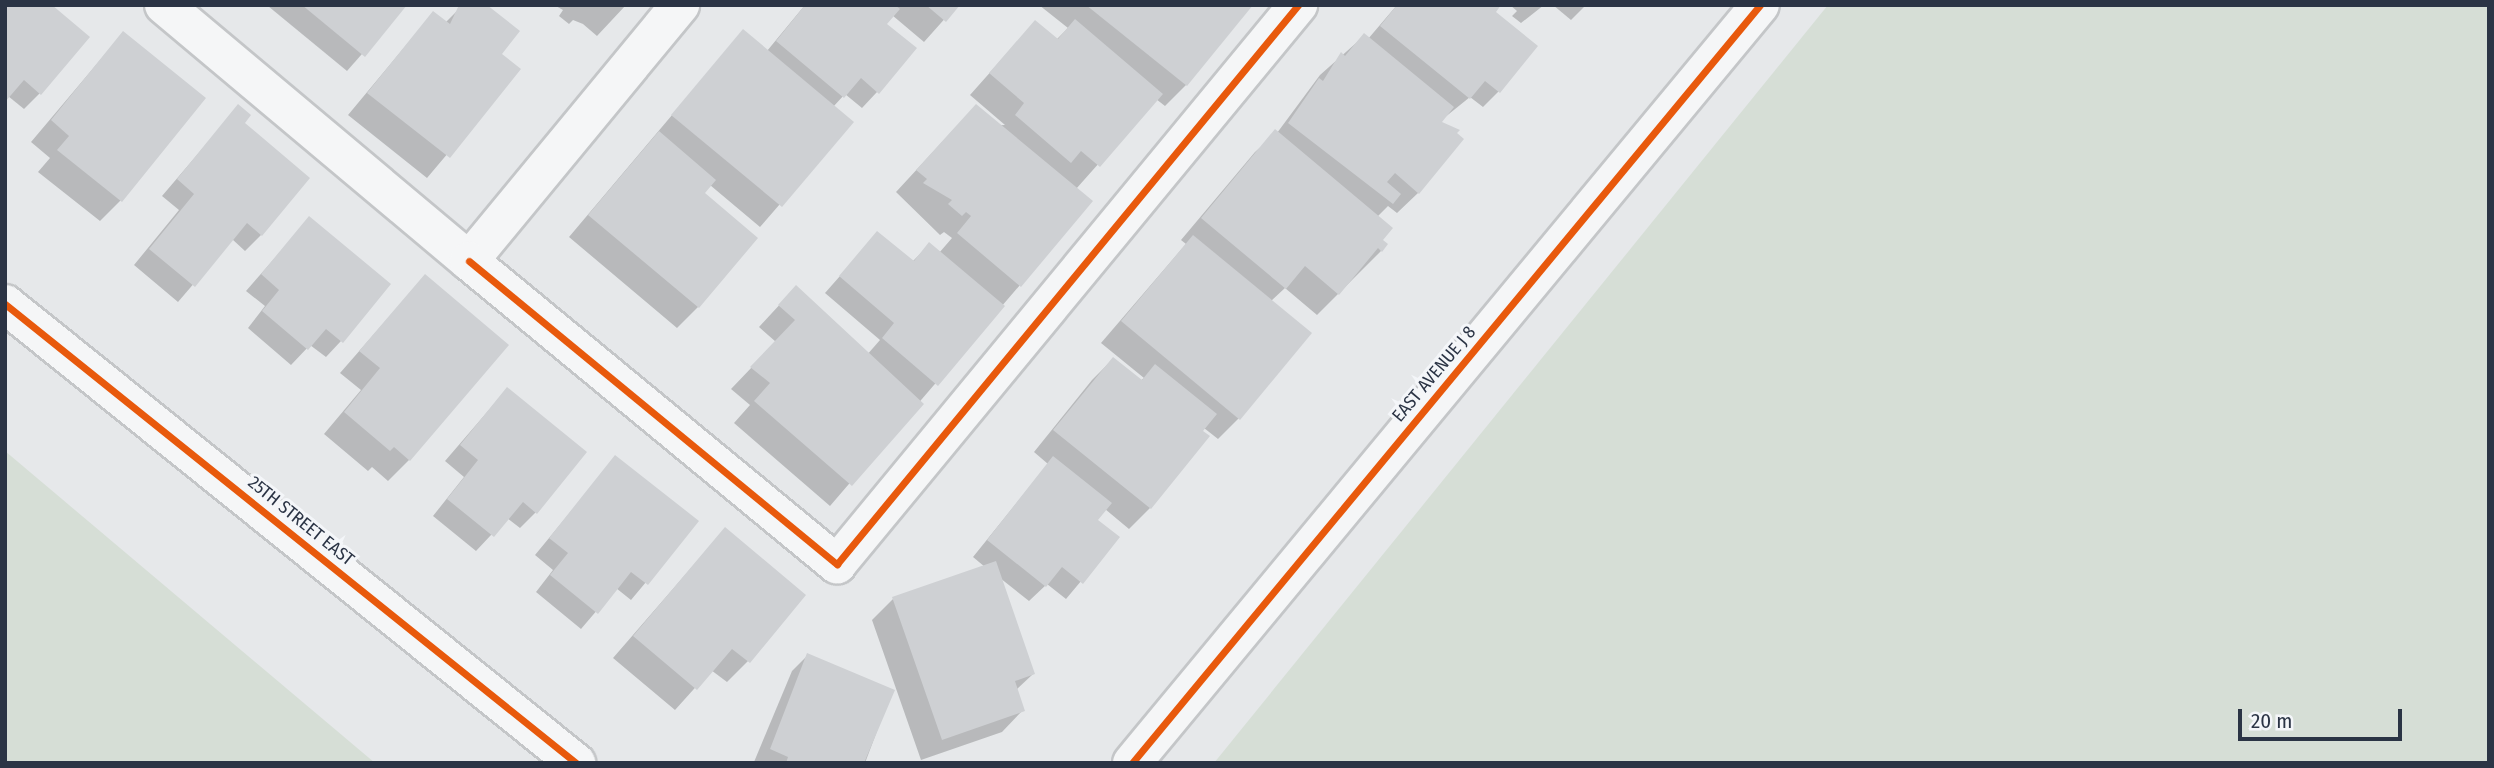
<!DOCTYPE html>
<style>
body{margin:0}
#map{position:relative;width:2494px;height:768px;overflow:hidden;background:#e6e8ea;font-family:"Fira Sans Condensed",sans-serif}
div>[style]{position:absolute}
.green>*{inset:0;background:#d6ded6}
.shadow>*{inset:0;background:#0003}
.building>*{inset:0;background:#ced0d3}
.roads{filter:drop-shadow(2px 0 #c4c6c8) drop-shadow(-2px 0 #c4c6c8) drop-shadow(0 2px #c4c6c8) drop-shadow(0 -2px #c4c6c8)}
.minor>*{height:38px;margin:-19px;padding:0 19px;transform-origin:19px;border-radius:19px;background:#f5f6f7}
.tertiary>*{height:38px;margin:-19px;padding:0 19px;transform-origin:19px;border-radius:19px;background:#f5f6f7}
.cycleway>*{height:7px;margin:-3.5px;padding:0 3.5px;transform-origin:3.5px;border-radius:3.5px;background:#e8590c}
span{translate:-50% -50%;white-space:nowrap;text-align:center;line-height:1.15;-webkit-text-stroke:6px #f4f6f9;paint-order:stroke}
.street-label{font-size:18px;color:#2b3445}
.frame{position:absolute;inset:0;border:7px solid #2b3445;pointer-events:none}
.scale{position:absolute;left:2238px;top:709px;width:164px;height:32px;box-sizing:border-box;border:4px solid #2b3445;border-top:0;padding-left:9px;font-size:21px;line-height:24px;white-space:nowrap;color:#2b3445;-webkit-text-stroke:5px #f4f6f9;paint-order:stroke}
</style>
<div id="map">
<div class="green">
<div style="clip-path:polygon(1828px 5px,2489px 5px,2489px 763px,1214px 763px)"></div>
<div style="clip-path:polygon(5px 451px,375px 763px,5px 763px)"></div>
</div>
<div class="shadow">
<div style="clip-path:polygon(5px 5px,40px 93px,24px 109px,8px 96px)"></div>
<div style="clip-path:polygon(405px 5px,347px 71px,268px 6px,269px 5px)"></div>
<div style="clip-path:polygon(463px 5px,500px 54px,519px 69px,427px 178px,348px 115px,433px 13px,445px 23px)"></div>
<div style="clip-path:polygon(554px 5px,626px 5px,597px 36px,583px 24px,573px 20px,569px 24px,559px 16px,563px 10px)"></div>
<div style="clip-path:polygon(805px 5px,957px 5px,924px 42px,892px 15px,885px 24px,877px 92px,862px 108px,845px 94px,833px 107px,851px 122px,760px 227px,710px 185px,702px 194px,698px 307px,677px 328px,569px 237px,743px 31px,767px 51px)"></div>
<div style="clip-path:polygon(1039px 5px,1251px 5px,1186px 85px,1165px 106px,1156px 99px,1076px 189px,1020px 285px,830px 506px,734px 423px,750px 405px,731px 389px,776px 342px,759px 327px,796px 287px,866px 356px,880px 340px,825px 293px,878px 233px,912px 262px,930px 244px,939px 253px,952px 238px,944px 232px,940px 235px,896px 192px,956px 127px,1005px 125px,970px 95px,1035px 22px,1056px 40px,1068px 28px)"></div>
<div style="clip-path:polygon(1397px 5px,1499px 5px,1493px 12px,1499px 91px,1483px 107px,1470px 97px,1439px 122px,1418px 193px,1397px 213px,1388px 206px,1377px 217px,1381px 251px,1317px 315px,1285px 288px,1271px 301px,1239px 418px,1218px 439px,1204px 428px,1150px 508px,1129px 529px,1105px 509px,1095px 520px,1118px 537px,1066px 599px,1047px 584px,1029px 601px,1000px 578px,1033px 674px,1016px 690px,1023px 710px,1002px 732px,921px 760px,872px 620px,893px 599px,985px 567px,973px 557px,1048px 464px,1034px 452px,1092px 380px,1113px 359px,1140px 381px,1144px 378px,1101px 343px,1186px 244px,1181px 240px,1255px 152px,1277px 133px,1320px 75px,1364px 36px,1368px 39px)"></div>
<div style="clip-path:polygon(1510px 5px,1544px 5px,1521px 23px,1512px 16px,1517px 11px)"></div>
<div style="clip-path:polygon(1553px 5px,1586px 5px,1571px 20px)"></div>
<div style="clip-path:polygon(123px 33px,121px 200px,100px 221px,38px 172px,50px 158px,31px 142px)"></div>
<div style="clip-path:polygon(238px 107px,261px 235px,245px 251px,232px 239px,178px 302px,134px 265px,179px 210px,162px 196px)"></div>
<div style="clip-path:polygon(309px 219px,341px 341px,326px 357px,310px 345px,291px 365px,248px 328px,265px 306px,246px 291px)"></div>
<div style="clip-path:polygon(425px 276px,409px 460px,388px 481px,372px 467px,368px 471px,324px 434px,361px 390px,340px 373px)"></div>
<div style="clip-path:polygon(507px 389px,536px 512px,520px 528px,507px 518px,476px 551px,433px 516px,464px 477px,445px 461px)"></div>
<div style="clip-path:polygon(616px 457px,697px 521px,631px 600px,616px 588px,581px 629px,536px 592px,553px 570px,535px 555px)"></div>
<div style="clip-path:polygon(725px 529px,748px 661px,727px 682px,711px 670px,675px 710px,613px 658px)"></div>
<div style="clip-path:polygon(808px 655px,892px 691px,865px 763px,754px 762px,792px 671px)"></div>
</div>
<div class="building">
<div style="clip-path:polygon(5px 5px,52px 5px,90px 37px,41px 95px,24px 80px,5px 102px)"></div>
<div style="clip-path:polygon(302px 5px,407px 5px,365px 57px)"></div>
<div style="clip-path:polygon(459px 5px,487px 5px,520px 31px,502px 54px,521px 69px,450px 158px,367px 93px,433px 11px,450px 24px)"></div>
<div style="clip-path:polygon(805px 5px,895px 5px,900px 9px,887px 24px,917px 48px,879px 94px,861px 78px,844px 98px,776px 41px)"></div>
<div style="clip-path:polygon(926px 5px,960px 5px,946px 22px)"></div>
<div style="clip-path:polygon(1086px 5px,1253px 5px,1187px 86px)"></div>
<div style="clip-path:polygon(1397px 5px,1501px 5px,1496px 12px,1538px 46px,1500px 93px,1485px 81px,1470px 99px,1380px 26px)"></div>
<div style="clip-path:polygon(1075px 19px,1163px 94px,1100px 167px,1081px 151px,1071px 163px,1015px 115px,1024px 103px,989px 73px,1035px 20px,1058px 39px)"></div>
<div style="clip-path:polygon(743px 29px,854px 122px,782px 207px,671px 115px)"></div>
<div style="clip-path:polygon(123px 31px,206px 98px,122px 202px,57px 150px,69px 136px,51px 120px)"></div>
<div style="clip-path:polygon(1364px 33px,1454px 107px,1442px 122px,1460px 130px,1457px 133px,1464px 139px,1419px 194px,1395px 173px,1387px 182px,1401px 194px,1393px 204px,1288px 123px,1319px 78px,1323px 81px,1341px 52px,1345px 56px)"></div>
<div style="clip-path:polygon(238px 104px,251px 115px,245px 123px,310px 178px,262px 236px,247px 223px,195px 287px,149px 249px,194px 194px,177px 179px)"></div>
<div style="clip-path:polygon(976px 104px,1093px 201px,1021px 287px,957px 233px,971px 216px,966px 212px,962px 216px,948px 204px,952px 200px,923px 183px,927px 179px,916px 170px)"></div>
<div style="clip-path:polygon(1275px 129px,1393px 228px,1383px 240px,1388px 244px,1382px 252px,1378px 248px,1339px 295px,1305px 266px,1286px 289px,1201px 218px)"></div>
<div style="clip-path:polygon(659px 131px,716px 180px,705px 193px,758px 238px,699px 308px,588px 215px)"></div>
<div style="clip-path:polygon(309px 216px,391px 284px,343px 343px,326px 329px,308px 350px,262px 311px,279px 290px,261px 274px)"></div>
<div style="clip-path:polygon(877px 231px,914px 261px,929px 242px,1005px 306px,938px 386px,882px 338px,894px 323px,839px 276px)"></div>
<div style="clip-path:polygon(1193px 235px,1312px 333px,1240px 420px,1121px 321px)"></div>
<div style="clip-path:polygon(425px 274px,509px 345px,410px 461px,394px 447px,390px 451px,344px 412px,380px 368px,359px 351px)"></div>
<div style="clip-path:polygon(796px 285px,924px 404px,852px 486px,754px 401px,770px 383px,750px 367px,795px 320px,778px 305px)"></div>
<div style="clip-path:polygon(1113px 357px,1142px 380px,1155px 364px,1217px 414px,1203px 431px,1210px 436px,1151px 509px,1053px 430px)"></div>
<div style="clip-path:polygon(507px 387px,587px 452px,537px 514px,523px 502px,494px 537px,447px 499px,478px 460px,460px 445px)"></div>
<div style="clip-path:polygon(615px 455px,699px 521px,648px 585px,631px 572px,598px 614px,550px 575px,568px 553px,549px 538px)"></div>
<div style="clip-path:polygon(1053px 456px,1112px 503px,1098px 520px,1120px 537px,1083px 584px,1062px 567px,1046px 587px,987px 540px)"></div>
<div style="clip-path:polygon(725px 527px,806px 595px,750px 663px,732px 649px,697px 690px,633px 636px)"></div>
<div style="clip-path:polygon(996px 561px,1035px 674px,1015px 681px,1025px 711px,942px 740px,892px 597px)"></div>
<div style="clip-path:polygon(807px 653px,895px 690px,864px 763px,786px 763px,788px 757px,770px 749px)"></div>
</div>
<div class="roads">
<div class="minor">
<div style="left:164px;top:5px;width:398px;rotate:40deg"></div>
<div style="left:469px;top:261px;width:332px;rotate:-50.5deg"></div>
<div style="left:469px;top:261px;width:477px;rotate:39.5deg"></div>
<div style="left:837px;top:564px;width:725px;rotate:-50.49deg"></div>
<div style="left:5px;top:304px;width:733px;rotate:38.79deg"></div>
</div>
<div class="tertiary">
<div style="left:1132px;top:763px;width:984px;rotate:-50.36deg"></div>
</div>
</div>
<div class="cycleway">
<div style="left:469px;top:261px;width:477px;rotate:39.5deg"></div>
<div style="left:837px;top:564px;width:725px;rotate:-50.49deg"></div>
<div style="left:5px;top:304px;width:733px;rotate:38.79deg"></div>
<div style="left:1132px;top:763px;width:984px;rotate:-50.36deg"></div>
</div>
<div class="street-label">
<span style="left:1434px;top:374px;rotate:-50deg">EAST AVENUE J 8</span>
<span style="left:301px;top:521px;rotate:39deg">25TH STREET EAST</span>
</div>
<div class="frame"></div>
<div class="scale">20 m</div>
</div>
